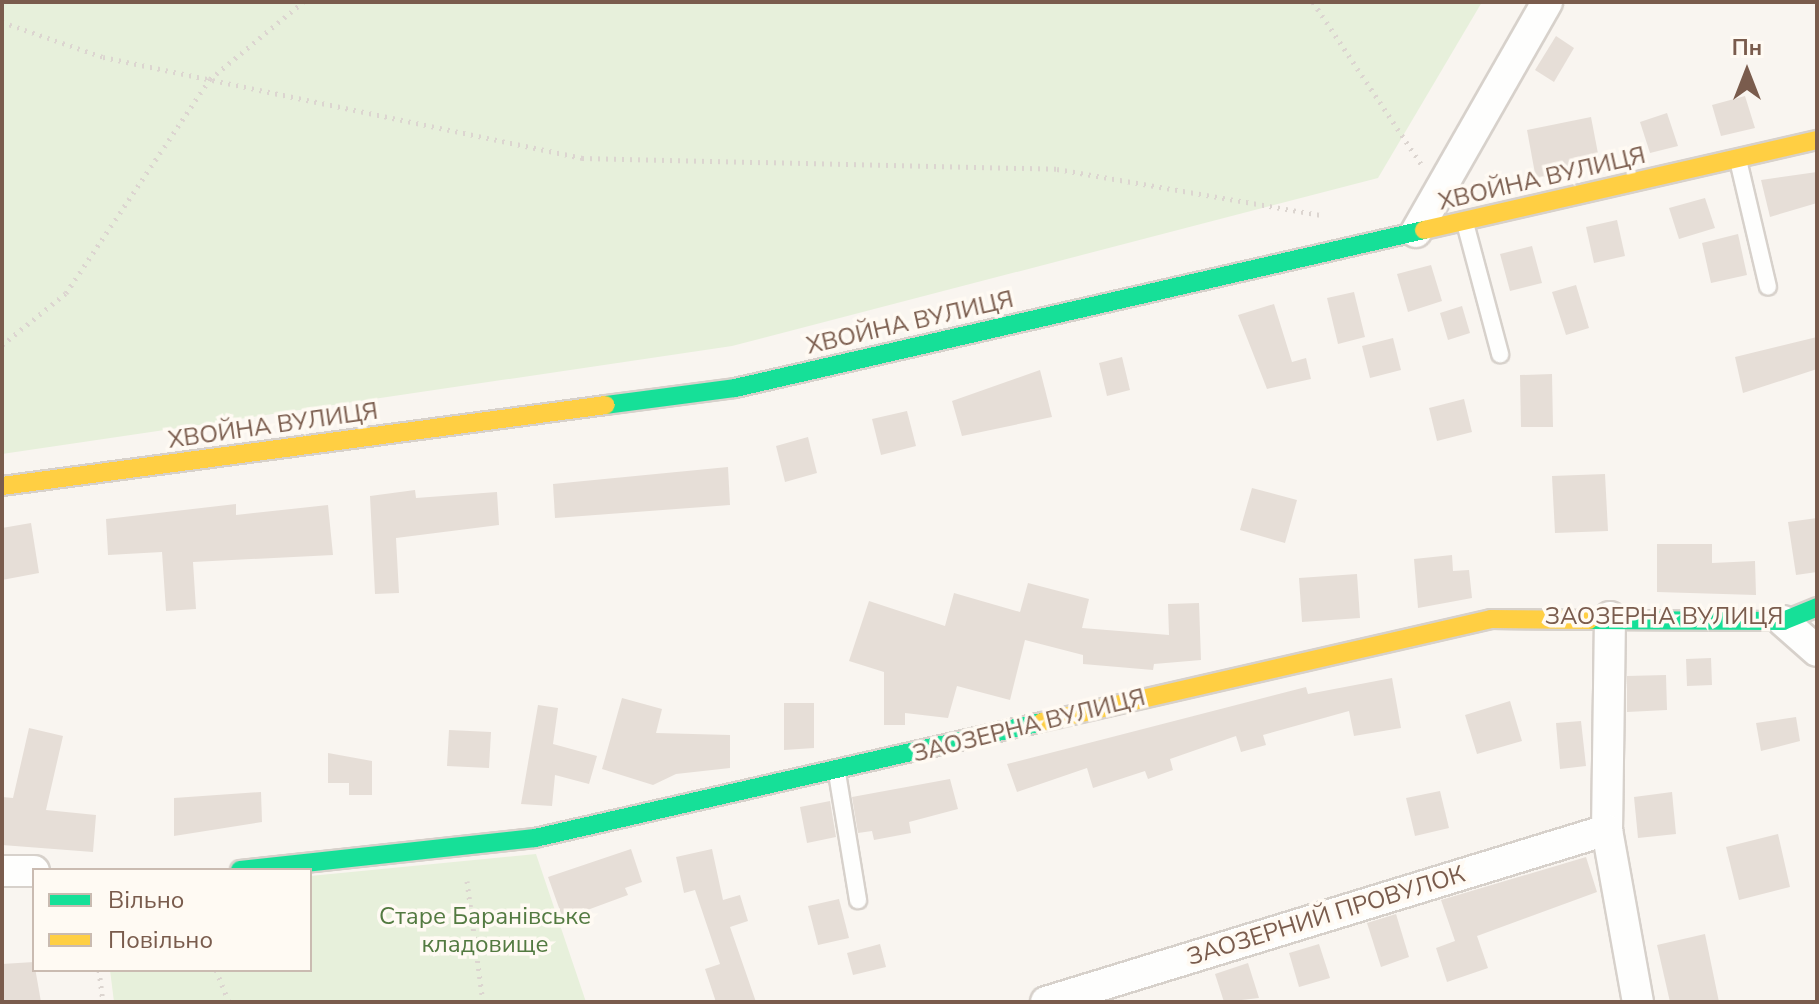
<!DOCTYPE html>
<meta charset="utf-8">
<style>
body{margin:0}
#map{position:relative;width:1819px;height:1004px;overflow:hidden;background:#f9f5f0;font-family:"Nunito Sans",sans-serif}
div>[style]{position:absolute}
.green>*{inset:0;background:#e7f0db}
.building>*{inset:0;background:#e6ded7}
.path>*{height:5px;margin-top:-2.5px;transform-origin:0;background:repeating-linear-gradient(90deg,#dcd5d0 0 2px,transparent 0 8px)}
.roads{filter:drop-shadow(2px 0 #d7d1cb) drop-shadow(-2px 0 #d7d1cb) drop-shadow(0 2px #d7d1cb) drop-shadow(0 -2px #d7d1cb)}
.lane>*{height:16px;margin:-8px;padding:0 8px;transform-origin:8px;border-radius:8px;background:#fefefd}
.street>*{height:30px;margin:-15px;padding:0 15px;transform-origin:15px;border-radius:15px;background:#fefefd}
.fast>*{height:18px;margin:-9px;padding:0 9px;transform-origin:9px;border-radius:9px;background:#16e098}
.slow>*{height:18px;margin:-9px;padding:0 9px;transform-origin:9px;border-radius:9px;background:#ffcf43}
span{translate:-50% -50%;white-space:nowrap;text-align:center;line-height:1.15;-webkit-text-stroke:7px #fffaf3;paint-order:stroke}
.street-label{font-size:24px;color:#7a5c4d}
.park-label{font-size:24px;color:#537a41}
.frame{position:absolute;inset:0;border:4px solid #7a5c4d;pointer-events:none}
.legend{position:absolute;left:32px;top:868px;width:280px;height:104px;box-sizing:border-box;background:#fffaf3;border:2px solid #cabbb1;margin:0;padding:10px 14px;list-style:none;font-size:24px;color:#7a5c4d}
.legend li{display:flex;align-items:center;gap:16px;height:40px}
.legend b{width:40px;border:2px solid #cabbb1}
.north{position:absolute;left:1707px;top:32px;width:80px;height:80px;-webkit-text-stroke:6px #fffaf3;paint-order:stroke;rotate:0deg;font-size:22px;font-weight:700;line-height:32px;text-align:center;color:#7a5c4d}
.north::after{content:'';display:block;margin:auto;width:28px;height:36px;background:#7a5c4d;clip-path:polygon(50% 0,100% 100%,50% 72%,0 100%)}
</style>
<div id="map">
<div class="green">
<div style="clip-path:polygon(2px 2px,1482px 2px,1378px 178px,732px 346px,2px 454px)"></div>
<div style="clip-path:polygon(536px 854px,586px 1002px,114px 1002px,110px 970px,310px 970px,310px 876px)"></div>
</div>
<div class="building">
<div style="clip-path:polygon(1556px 36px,1574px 48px,1554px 82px,1535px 70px)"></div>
<div style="clip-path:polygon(1745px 96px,1755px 128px,1721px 136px,1712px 105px)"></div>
<div style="clip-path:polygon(1667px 113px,1678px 146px,1650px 153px,1640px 122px)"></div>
<div style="clip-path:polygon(1591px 117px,1600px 164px,1536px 179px,1527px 130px)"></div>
<div style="clip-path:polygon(1817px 172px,1817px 203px,1770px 217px,1761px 180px)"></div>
<div style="clip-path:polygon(1705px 198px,1715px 228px,1679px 239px,1669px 208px)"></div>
<div style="clip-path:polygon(1617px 220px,1625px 256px,1594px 263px,1586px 227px)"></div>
<div style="clip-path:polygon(1738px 234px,1747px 275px,1711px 283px,1702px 243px)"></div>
<div style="clip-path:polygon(1532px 246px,1542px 283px,1510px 291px,1500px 254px)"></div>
<div style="clip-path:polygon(1431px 265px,1442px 301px,1408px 312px,1397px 274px)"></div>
<div style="clip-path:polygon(1576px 285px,1589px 328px,1566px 335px,1552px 292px)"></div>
<div style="clip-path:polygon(1354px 292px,1365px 337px,1338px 344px,1327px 298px)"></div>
<div style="clip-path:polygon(1274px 304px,1292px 362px,1306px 358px,1311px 379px,1267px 389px,1238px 315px)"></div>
<div style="clip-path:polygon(1462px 306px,1470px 333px,1448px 340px,1440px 313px)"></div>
<div style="clip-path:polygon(1817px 337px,1817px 369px,1743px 393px,1735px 357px)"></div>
<div style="clip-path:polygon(1393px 338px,1401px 370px,1370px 378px,1362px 346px)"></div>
<div style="clip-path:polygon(1122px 357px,1130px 390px,1107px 396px,1099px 363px)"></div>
<div style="clip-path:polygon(1040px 370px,1052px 417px,962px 436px,952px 401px)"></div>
<div style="clip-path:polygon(1552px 374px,1553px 427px,1521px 427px,1520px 375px)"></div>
<div style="clip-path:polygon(1464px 399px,1472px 432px,1437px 441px,1429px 408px)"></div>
<div style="clip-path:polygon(907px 411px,916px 446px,881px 455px,872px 419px)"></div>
<div style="clip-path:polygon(808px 437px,817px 473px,785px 482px,776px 446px)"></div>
<div style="clip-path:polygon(728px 467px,730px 505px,555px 518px,553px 484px)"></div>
<div style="clip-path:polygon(1605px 474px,1608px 531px,1555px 533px,1552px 476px)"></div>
<div style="clip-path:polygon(1252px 488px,1297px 500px,1285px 543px,1240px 530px)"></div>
<div style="clip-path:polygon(415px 490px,416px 498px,497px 492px,499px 525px,396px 538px,399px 593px,375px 594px,370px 496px)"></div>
<div style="clip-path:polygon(236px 504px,236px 515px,328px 505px,333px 555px,193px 562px,196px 609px,166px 611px,162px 552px,108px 555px,106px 519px)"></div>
<div style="clip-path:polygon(1817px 518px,1817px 572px,1796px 575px,1788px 522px)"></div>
<div style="clip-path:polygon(31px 523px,39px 573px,2px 580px,2px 528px)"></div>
<div style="clip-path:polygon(1657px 544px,1712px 544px,1712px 563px,1755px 561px,1756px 595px,1657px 592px)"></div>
<div style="clip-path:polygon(1452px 555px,1453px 571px,1469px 570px,1472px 598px,1418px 608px,1414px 559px)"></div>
<div style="clip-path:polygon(1357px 574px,1360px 618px,1302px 622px,1299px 578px)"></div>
<div style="clip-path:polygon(1028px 583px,1089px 599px,1082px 628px,1169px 635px,1168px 604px,1199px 603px,1201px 660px,1154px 664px,1153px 670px,1083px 664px,1083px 655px,1025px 640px,1010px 700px,957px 686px,948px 718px,905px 713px,905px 725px,884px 725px,884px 672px,849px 661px,869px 601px,945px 626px,954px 593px,1020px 612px)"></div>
<div style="clip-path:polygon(1711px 658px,1712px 685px,1687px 686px,1686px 659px)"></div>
<div style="clip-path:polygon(1666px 675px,1667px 710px,1627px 712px,1627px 676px)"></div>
<div style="clip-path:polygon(1392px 678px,1401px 728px,1354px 736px,1349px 711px,1263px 735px,1266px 745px,1241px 752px,1236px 736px,1170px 759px,1173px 770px,1148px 779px,1145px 771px,1093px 788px,1087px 768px,1017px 792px,1007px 764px,1306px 687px,1308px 694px)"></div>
<div style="clip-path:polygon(622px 698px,662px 709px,656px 733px,730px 735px,730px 768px,676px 774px,653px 785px,602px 769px)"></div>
<div style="clip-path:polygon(1510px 701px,1522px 741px,1477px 754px,1465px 715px)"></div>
<div style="clip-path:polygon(784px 703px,814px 703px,814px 748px,784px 750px)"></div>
<div style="clip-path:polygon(538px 705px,558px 708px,553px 744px,597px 756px,589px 784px,555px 775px,552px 806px,521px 804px)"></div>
<div style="clip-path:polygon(1796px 717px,1800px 741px,1761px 751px,1756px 723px)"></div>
<div style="clip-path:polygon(1581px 721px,1586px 766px,1560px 769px,1556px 723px)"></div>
<div style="clip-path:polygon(29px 728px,63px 736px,46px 810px,96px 815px,93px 852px,2px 845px,2px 797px,13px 798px)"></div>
<div style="clip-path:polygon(449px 730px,491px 732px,489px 768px,447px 766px)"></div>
<div style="clip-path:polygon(328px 753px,372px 761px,372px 795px,349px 795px,349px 783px,328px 783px)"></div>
<div style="clip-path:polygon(950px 779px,958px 809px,909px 822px,911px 833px,874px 840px,872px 831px,858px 833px,852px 797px)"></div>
<div style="clip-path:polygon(1440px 791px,1449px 828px,1415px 836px,1406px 798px)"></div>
<div style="clip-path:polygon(261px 792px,262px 822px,174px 836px,174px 798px)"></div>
<div style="clip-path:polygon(1672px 792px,1676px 834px,1638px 838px,1634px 797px)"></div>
<div style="clip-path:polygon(830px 801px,836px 837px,807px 843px,800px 807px)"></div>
<div style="clip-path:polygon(1778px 834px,1790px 887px,1739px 900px,1726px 847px)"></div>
<div style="clip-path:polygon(631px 849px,642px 882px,625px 888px,628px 895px,563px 919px,548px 877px)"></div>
<div style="clip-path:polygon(712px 849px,723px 900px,740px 895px,748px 921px,730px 927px,756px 1002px,716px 1002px,705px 969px,720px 964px,695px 890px,684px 893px,676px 857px)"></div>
<div style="clip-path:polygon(1586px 857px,1597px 892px,1477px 936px,1488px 968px,1447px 982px,1436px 948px,1455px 941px,1441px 900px)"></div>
<div style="clip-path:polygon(839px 899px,849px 938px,818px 945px,808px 906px)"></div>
<div style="clip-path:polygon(1396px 914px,1409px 957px,1381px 967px,1367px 923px)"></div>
<div style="clip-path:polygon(1705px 934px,1719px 1002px,1670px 1002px,1657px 945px)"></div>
<div style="clip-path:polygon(880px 944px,886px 967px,853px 975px,847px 953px)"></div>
<div style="clip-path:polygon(1319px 944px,1330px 978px,1299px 987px,1289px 953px)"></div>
<div style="clip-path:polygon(34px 962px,41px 1002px,2px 1002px,2px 964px)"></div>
<div style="clip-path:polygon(1248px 963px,1259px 998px,1224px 1002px,1215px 974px)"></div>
</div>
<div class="path">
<div style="left:1313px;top:2px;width:195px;rotate:56.3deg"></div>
<div style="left:2px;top:22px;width:107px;rotate:19.1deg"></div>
<div style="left:103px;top:57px;width:490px;rotate:11.9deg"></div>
<div style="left:582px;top:158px;width:475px;rotate:1.3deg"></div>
<div style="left:1057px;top:169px;width:267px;rotate:9.9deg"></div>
<div style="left:2px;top:345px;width:82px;rotate:-39.1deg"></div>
<div style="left:66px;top:293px;width:258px;rotate:-56.1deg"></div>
<div style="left:210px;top:79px;width:121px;rotate:-39.6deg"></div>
<div style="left:467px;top:881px;width:122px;rotate:82.5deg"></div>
<div style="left:99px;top:970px;width:32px;rotate:83deg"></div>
<div style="left:216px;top:970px;width:35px;rotate:68deg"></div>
</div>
<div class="roads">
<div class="lane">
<div style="left:1738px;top:160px;width:130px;rotate:76.7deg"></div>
<div style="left:1465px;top:223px;width:136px;rotate:75deg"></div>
<div style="left:837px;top:773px;width:129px;rotate:80.6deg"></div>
</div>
<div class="street">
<div style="left:1416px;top:232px;width:265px;rotate:-60.3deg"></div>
<div style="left:1610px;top:617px;width:213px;rotate:90.8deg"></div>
<div style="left:1607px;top:830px;width:175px;rotate:79.8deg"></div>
<div style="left:1783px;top:621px;width:45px;rotate:41.4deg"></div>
<div style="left:2px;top:871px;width:32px"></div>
<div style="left:1046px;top:1002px;width:587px;rotate:-17.05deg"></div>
</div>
<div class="fast">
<div style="left:606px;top:405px;width:130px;rotate:-7.5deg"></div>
<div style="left:735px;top:388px;width:707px;rotate:-12.92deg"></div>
<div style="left:1589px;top:620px;width:194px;rotate:0.3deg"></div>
<div style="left:1783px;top:621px;width:37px;rotate:-22deg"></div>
<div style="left:240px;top:870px;width:297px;rotate:-6.2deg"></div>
<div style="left:535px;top:838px;width:520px;rotate:-12.89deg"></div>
</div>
<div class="slow">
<div style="left:1424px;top:230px;width:403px;rotate:-12.9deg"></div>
<div style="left:2px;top:486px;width:609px;rotate:-7.64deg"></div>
<div style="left:1042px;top:722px;width:461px;rotate:-12.9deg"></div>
<div style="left:1491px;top:619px;width:98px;rotate:0.6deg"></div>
</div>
</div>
<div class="street-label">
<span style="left:1542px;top:179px;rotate:-13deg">ХВОЙНА ВУЛИЦЯ</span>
<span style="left:910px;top:323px;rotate:-13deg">ХВОЙНА ВУЛИЦЯ</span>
<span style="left:273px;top:426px;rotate:-8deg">ХВОЙНА ВУЛИЦЯ</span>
<span style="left:1664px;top:617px">ЗАОЗЕРНА ВУЛИЦЯ</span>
<span style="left:1029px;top:726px;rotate:-14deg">ЗАОЗЕРНА ВУЛИЦЯ</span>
<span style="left:1326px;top:916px;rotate:-17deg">ЗАОЗЕРНИЙ ПРОВУЛОК</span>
</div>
<div class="park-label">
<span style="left:485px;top:931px">Старе Баранівське<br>кладовище</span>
</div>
<div class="frame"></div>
<ul class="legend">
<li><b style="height:10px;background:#16e098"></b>Вільно</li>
<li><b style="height:10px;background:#ffcf43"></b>Повільно</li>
</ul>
<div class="north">Пн</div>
</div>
